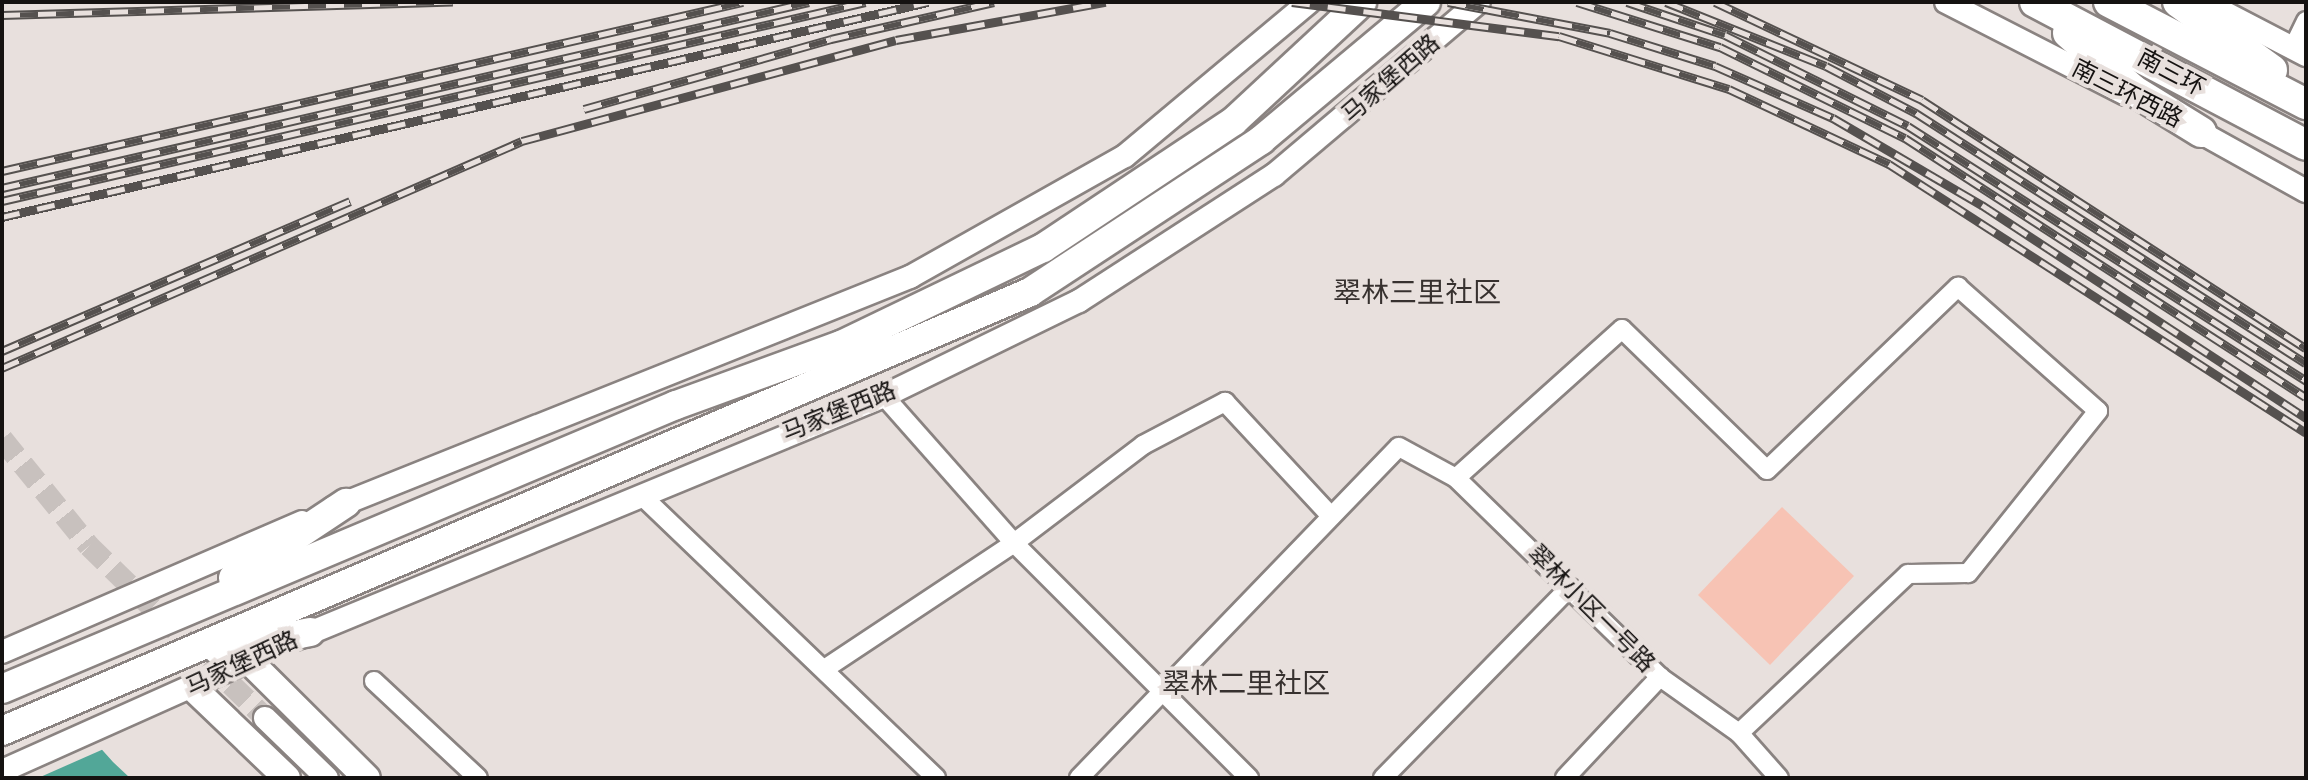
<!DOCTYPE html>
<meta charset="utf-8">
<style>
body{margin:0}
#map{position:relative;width:2308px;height:780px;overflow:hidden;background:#e8e0dd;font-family:"Sofia Sans Condensed","Noto Sans SC",sans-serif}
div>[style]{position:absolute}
.green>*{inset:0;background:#f7c3b4}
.water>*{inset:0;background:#52a798}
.pier>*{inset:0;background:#e8e0dd}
.tertiary-tunnel>*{height:22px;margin-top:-11px;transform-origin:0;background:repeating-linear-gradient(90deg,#c8c1be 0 22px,transparent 0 33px)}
.roads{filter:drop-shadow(2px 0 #8a8381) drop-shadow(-2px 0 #8a8381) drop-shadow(0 2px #8a8381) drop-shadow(0 -2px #8a8381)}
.minor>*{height:18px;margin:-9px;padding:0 9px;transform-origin:9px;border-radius:9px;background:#fff}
.tertiary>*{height:22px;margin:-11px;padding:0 11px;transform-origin:11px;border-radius:11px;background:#fff}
.secondary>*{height:26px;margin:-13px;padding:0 13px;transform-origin:13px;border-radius:13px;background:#fff}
.primary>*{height:28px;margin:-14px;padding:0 14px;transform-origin:14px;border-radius:14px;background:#fff}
.trunk>*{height:30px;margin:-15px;padding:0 15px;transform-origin:15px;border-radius:15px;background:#fff}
.rail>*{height:9px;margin-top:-4.5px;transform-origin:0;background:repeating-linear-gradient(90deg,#e8e0dd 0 18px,#55514f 0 36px);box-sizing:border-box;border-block:2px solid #55514f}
span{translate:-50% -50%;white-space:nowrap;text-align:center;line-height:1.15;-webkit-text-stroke:8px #e8e0dd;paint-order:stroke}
.street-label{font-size:24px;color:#151211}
.quarter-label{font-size:28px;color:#37312f}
.frame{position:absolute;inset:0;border:4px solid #151211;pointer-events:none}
</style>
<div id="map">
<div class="green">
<div style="clip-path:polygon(1782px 507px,1854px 576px,1770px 665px,1698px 595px)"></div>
</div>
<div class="water">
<div style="clip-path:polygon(2px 638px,113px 762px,130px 778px,27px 778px)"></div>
</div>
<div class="pier">
<div style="clip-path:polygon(2px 634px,5px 635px,106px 748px,38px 778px,21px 778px,2px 760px)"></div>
</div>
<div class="tertiary-tunnel">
<div style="left:2px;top:439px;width:138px;rotate:50.9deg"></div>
<div style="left:89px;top:546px;width:246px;rotate:44.3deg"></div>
</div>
<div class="roads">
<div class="minor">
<div style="left:2293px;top:48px;width:30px;rotate:-64deg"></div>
<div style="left:1456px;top:478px;width:223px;rotate:-41.9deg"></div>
<div style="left:1622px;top:329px;width:202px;rotate:44.2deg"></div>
<div style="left:1767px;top:470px;width:265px;rotate:-43.8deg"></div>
<div style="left:1958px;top:287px;width:187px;rotate:41.5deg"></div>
<div style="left:2098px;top:411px;width:208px;rotate:128.7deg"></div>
<div style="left:1968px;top:573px;width:60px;rotate:179deg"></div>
<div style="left:1908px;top:574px;width:232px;rotate:136.7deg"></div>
<div style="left:641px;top:495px;width:409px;rotate:43.8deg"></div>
<div style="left:826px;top:668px;width:226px;rotate:-33.6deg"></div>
<div style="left:1014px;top:543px;width:196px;rotate:-131.5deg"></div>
<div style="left:374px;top:681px;width:142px;rotate:43deg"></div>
<div style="left:1079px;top:778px;width:460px;rotate:-46deg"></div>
<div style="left:1399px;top:447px;width:65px;rotate:28.5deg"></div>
<div style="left:1456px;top:478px;width:285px;rotate:44.3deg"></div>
<div style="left:1660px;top:677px;width:97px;rotate:35.3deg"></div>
<div style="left:1739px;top:733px;width:60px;rotate:48.4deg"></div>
<div style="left:1249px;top:778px;width:332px;rotate:-135deg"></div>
<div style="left:1014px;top:543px;width:162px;rotate:-37.2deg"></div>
<div style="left:1143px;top:445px;width:93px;rotate:-27.7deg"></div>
<div style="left:1225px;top:402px;width:156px;rotate:47.1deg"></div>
<div style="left:1383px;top:778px;width:267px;rotate:-45.6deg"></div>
<div style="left:1565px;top:778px;width:139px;rotate:-46.8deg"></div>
</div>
<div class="tertiary">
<div style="left:1946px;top:2px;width:202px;rotate:27.1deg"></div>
<div style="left:2204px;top:2px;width:115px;rotate:27.5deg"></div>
<div style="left:2189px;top:126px;width:134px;rotate:29.1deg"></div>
<div style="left:333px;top:508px;width:622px;rotate:-21.82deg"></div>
<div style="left:910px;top:277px;width:247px;rotate:-29.4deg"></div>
<div style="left:1125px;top:156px;width:240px;rotate:-39.9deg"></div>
<div style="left:295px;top:639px;width:637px;rotate:-22.42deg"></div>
<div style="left:884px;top:396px;width:217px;rotate:-26deg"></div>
<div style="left:1079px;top:301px;width:232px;rotate:-32.9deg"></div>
<div style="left:1274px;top:175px;width:268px;rotate:-40.2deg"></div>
<div style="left:2px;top:652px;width:327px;rotate:-23.4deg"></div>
<div style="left:265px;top:718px;width:86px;rotate:44.1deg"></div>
<div style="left:2px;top:771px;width:287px;rotate:-24.1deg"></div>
</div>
<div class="secondary">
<div style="left:249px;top:661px;width:166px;rotate:44.8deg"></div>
<div style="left:193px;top:688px;width:130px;rotate:43.8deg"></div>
</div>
<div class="primary">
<div style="left:233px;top:578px;width:136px;rotate:-33.6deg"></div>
<div style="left:218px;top:650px;width:94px;rotate:-11.1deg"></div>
<div style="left:2px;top:689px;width:731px;rotate:-22.85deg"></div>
<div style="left:676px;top:405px;width:176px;rotate:-20deg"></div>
<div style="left:841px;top:345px;width:224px;rotate:-25.7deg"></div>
<div style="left:1043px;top:248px;width:229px;rotate:-33.6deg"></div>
<div style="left:1234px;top:121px;width:175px;rotate:-42.9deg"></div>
<div style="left:2px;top:731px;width:1118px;rotate:-23.12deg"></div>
<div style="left:1030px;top:292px;width:277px;rotate:-33.3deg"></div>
<div style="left:1261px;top:140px;width:215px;rotate:-39.9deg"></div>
</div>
<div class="trunk">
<div style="left:2035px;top:2px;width:306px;rotate:27.8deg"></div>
<div style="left:2109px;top:2px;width:222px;rotate:27.4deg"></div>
<div style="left:2178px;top:2px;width:116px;rotate:35.9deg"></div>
<div style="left:2068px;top:33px;width:86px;rotate:41.2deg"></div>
<div style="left:2133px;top:90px;width:80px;rotate:31.7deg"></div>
</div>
</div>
<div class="rail">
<div style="left:1292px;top:2px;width:269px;rotate:7.3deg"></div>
<div style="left:1559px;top:36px;width:178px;rotate:17.3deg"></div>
<div style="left:1729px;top:89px;width:177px;rotate:25.1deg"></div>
<div style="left:1889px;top:164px;width:496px;rotate:32.8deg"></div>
<div style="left:1448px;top:2px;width:165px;rotate:10.8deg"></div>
<div style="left:1610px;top:33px;width:110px;rotate:17.4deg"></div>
<div style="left:1715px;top:66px;width:129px;rotate:23.8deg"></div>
<div style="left:1833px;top:118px;width:173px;rotate:30.3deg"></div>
<div style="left:1982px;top:205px;width:388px;rotate:33.3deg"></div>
<div style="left:1577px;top:2px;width:150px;rotate:17.5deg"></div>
<div style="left:1720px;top:47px;width:206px;rotate:26.2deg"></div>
<div style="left:1905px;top:138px;width:477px;rotate:32.9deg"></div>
<div style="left:1627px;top:2px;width:103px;rotate:18.6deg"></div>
<div style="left:1725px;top:35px;width:204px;rotate:26.4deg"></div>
<div style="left:1908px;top:126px;width:473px;rotate:32.6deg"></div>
<div style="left:1666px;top:2px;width:172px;rotate:21.8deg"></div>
<div style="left:1826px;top:66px;width:102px;rotate:27.6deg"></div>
<div style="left:1916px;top:113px;width:463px;rotate:32.7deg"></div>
<div style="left:1715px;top:2px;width:229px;rotate:25.3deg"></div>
<div style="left:1922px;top:100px;width:457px;rotate:32.9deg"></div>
<div style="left:2px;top:15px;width:451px;rotate:-1.7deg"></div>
<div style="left:584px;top:109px;width:257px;rotate:-15.8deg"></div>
<div style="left:831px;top:39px;width:167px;rotate:-12.8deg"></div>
<div style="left:2px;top:171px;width:760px;rotate:-12.85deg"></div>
<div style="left:2px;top:188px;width:828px;rotate:-12.98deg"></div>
<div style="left:2px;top:201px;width:886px;rotate:-12.98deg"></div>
<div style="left:2px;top:217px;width:951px;rotate:-13.07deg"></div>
<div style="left:2px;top:351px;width:379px;rotate:-23.3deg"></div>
<div style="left:2px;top:368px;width:567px;rotate:-23.58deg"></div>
<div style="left:522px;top:141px;width:387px;rotate:-15.1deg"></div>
<div style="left:896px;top:40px;width:213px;rotate:-10.3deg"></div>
</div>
<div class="street-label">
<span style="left:2171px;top:73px;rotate:28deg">南三环</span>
<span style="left:1391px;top:79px;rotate:-41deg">马家堡西路</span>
<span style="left:2127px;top:94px;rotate:27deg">南三环西路</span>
<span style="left:839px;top:412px;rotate:-22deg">马家堡西路</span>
<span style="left:1591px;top:609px;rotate:45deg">翠林小区一号路</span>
<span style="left:242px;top:664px;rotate:-25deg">马家堡西路</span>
</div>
<div class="quarter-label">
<span style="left:1417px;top:294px">翠林三里社区</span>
<span style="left:1246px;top:685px">翠林二里社区</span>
</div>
<div class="frame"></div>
</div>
